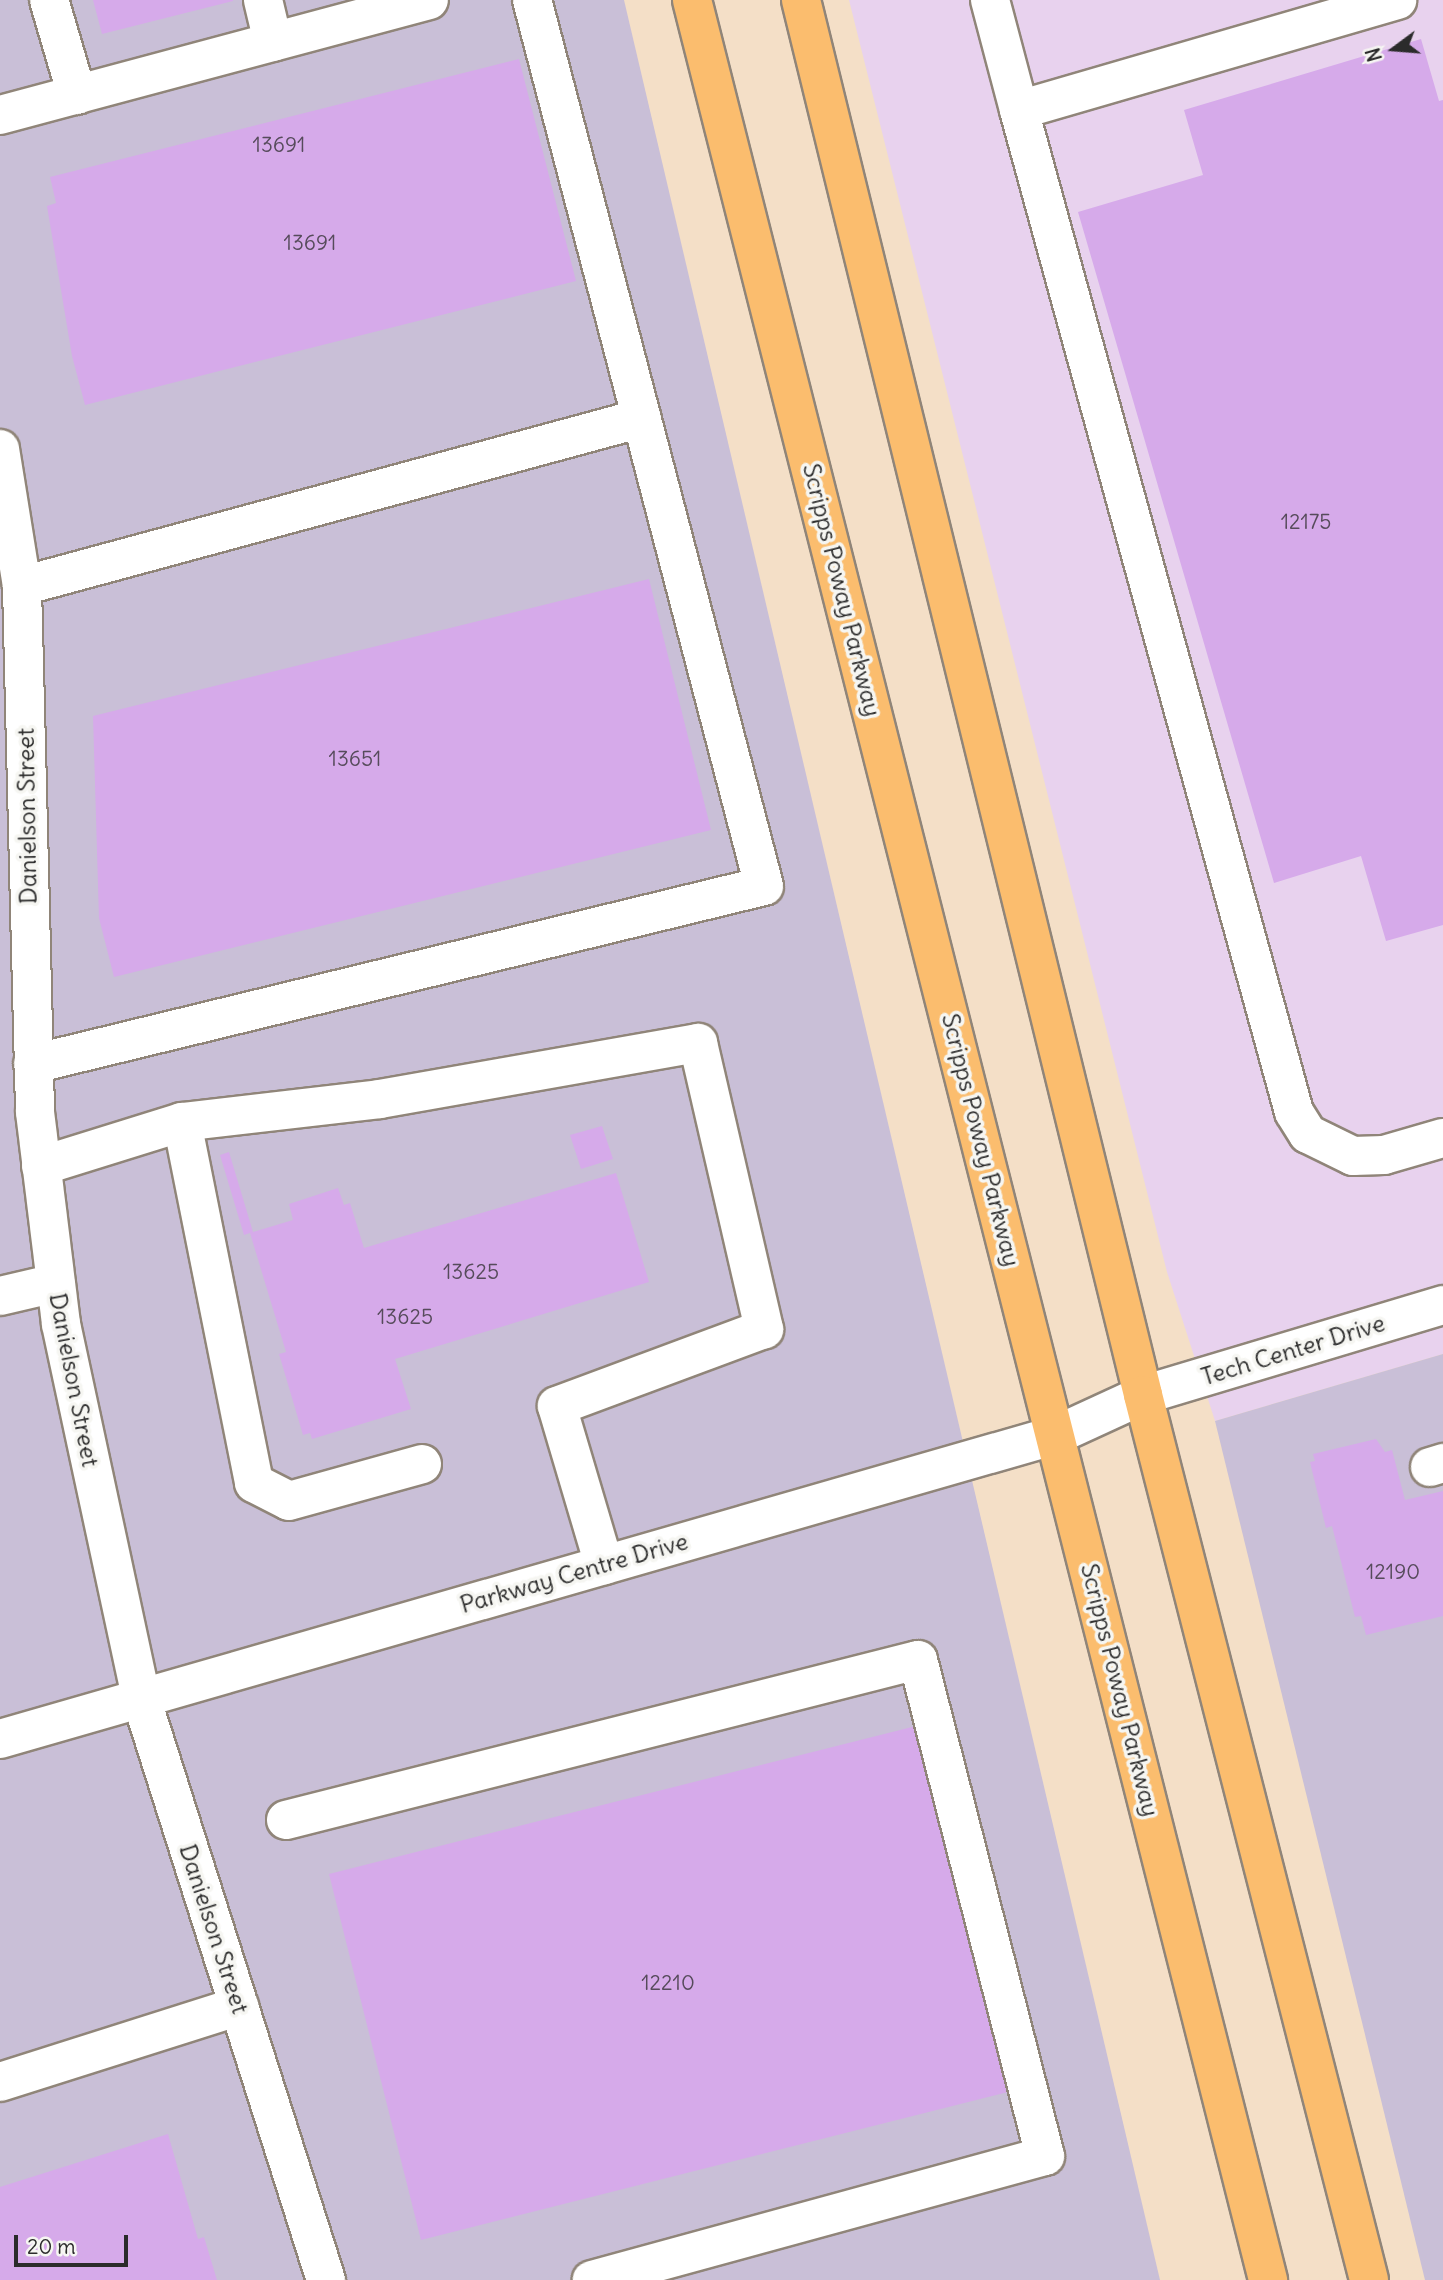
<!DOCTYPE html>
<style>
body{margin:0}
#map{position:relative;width:1443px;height:2280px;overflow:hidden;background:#f4dfc7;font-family:Delius,sans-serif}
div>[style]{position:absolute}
.built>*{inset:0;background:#e8d2ee}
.industrial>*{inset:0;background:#c9bfd7}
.building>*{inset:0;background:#d6aaea}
.roads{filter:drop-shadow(2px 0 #908579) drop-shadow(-2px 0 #908579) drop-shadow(0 2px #908579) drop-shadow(0 -2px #908579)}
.minor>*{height:38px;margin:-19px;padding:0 19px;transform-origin:19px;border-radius:19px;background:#fff}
.major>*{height:38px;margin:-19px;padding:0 19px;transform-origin:19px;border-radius:19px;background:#fbbd6e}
span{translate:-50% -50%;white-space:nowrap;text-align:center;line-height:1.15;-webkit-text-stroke:7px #f6f6f2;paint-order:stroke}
.number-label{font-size:21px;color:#564b5b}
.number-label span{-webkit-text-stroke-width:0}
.street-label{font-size:24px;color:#2b2b2b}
.north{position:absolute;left:1359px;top:14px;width:70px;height:70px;-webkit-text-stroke:5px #f6f6f2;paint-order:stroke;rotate:254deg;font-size:19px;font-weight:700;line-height:28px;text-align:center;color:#2b2b2b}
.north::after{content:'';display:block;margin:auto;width:24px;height:32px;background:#2b2b2b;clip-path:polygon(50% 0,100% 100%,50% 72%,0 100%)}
.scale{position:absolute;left:14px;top:2235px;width:114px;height:32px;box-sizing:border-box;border:4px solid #2b2b2b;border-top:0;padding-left:9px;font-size:21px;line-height:24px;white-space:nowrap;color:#2b2b2b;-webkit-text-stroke:5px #f6f6f2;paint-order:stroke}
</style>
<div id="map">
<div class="built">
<div style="clip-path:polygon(849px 0,1443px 0,1443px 1354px,1215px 1421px,1167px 1272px)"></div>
</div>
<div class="industrial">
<div style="clip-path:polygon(0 0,624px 0,1160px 2280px,0 2280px)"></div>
<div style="clip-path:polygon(1443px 1354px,1443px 2280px,1425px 2280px,1215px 1421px)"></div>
</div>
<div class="building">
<div style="clip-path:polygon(93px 0,233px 0,233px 1px,102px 34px)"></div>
<div style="clip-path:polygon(1421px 39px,1439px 101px,1443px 100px,1443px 925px,1386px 941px,1361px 856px,1274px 883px,1078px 212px,1203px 175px,1184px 110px)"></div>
<div style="clip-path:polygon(519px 59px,576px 281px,85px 405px,72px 356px,47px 206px,56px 203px,50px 177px)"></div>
<div style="clip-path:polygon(649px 579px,711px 830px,114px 977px,99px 918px,93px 716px)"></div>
<div style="clip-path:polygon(602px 1126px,613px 1159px,581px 1169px,570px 1135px)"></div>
<div style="clip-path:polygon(229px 1152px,253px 1232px,293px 1220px,289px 1204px,338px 1188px,344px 1205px,350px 1203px,364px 1248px,616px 1173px,649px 1282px,395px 1359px,411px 1409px,312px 1439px,310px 1433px,303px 1435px,279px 1354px,286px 1352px,250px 1233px,244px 1235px,220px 1155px)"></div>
<div style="clip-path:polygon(1376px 1439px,1385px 1452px,1392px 1450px,1405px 1500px,1443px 1491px,1443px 1616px,1366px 1635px,1361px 1616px,1355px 1617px,1332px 1526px,1326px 1528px,1310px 1462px,1315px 1461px,1313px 1454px)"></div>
<div style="clip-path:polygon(916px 1726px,1008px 2092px,421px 2240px,329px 1874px)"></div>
<div style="clip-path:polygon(168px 2134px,198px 2239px,204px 2237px,217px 2280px,0 2280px,0 2187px)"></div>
</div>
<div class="roads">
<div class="minor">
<div style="left:49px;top:0;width:99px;rotate:73.6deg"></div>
<div style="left:263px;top:0;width:43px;rotate:76.6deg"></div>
<div style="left:990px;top:0;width:114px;rotate:75.2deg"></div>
<div style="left:1019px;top:110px;width:394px;rotate:-16.2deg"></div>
<div style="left:1019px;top:110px;width:1039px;rotate:74.65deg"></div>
<div style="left:1294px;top:1112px;width:26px;rotate:58deg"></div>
<div style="left:1308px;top:1134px;width:50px;rotate:26.1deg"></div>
<div style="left:1353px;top:1156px;width:31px;rotate:-2deg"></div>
<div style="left:1384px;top:1155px;width:61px;rotate:-16.1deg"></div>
<div style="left:0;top:115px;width:444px;rotate:-15deg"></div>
<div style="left:0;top:449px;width:139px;rotate:80.9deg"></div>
<div style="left:22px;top:586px;width:526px;rotate:88.58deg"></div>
<div style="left:35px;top:1112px;width:214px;rotate:83deg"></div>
<div style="left:61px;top:1324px;width:382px;rotate:77.9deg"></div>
<div style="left:141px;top:1698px;width:611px;rotate:72.37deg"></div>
<div style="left:22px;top:586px;width:642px;rotate:-15.16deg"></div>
<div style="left:33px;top:1064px;width:752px;rotate:-13.69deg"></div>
<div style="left:764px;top:886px;width:916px;rotate:-104.67deg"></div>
<div style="left:182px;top:1122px;width:199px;rotate:-6.6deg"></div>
<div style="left:380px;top:1099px;width:323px;rotate:-10deg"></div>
<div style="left:698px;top:1043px;width:294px;rotate:77deg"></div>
<div style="left:764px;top:1329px;width:221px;rotate:159.6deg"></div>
<div style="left:557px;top:1406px;width:166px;rotate:73.5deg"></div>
<div style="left:41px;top:1166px;width:148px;rotate:-17.3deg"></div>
<div style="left:182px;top:1122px;width:368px;rotate:78.7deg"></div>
<div style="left:254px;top:1483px;width:39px;rotate:27deg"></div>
<div style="left:289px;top:1501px;width:138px;rotate:-15.5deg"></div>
<div style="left:0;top:1296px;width:57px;rotate:-13.1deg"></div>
<div style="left:1430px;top:1467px;width:14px;rotate:-17deg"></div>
<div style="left:0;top:1739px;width:1099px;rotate:-16.06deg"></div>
<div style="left:1056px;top:1435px;width:96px;rotate:-24.7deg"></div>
<div style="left:1143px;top:1395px;width:313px;rotate:-16.7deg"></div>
<div style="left:286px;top:1820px;width:652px;rotate:-14.21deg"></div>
<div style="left:918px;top:1660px;width:512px;rotate:75.64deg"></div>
<div style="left:1045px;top:2156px;width:470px;rotate:164.7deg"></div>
<div style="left:0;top:2082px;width:251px;rotate:-17.6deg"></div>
</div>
<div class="major">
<div style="left:692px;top:0;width:2352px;rotate:75.82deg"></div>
<div style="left:801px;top:0;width:1436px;rotate:76.22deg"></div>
<div style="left:1143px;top:1395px;width:913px;rotate:75.67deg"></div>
</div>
</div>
<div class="number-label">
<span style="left:279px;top:145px">13691</span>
<span style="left:310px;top:243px">13691</span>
<span style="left:1306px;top:522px">12175</span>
<span style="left:355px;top:759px">13651</span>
<span style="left:471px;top:1272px">13625</span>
<span style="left:405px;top:1317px">13625</span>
<span style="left:1393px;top:1572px">12190</span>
<span style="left:668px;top:1983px">12210</span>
</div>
<div class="street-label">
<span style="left:842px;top:590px;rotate:76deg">Scripps Poway Parkway</span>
<span style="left:27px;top:816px;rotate:-91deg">Danielson Street</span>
<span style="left:981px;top:1140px;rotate:76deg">Scripps Poway Parkway</span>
<span style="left:1293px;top:1350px;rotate:-17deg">Tech Center Drive</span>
<span style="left:74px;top:1380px;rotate:79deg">Danielson Street</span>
<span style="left:574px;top:1573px;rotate:-16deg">Parkway Centre Drive</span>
<span style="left:1120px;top:1690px;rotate:76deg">Scripps Poway Parkway</span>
<span style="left:214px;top:1929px;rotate:72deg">Danielson Street</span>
</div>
<div class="north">N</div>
<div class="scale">20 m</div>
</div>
